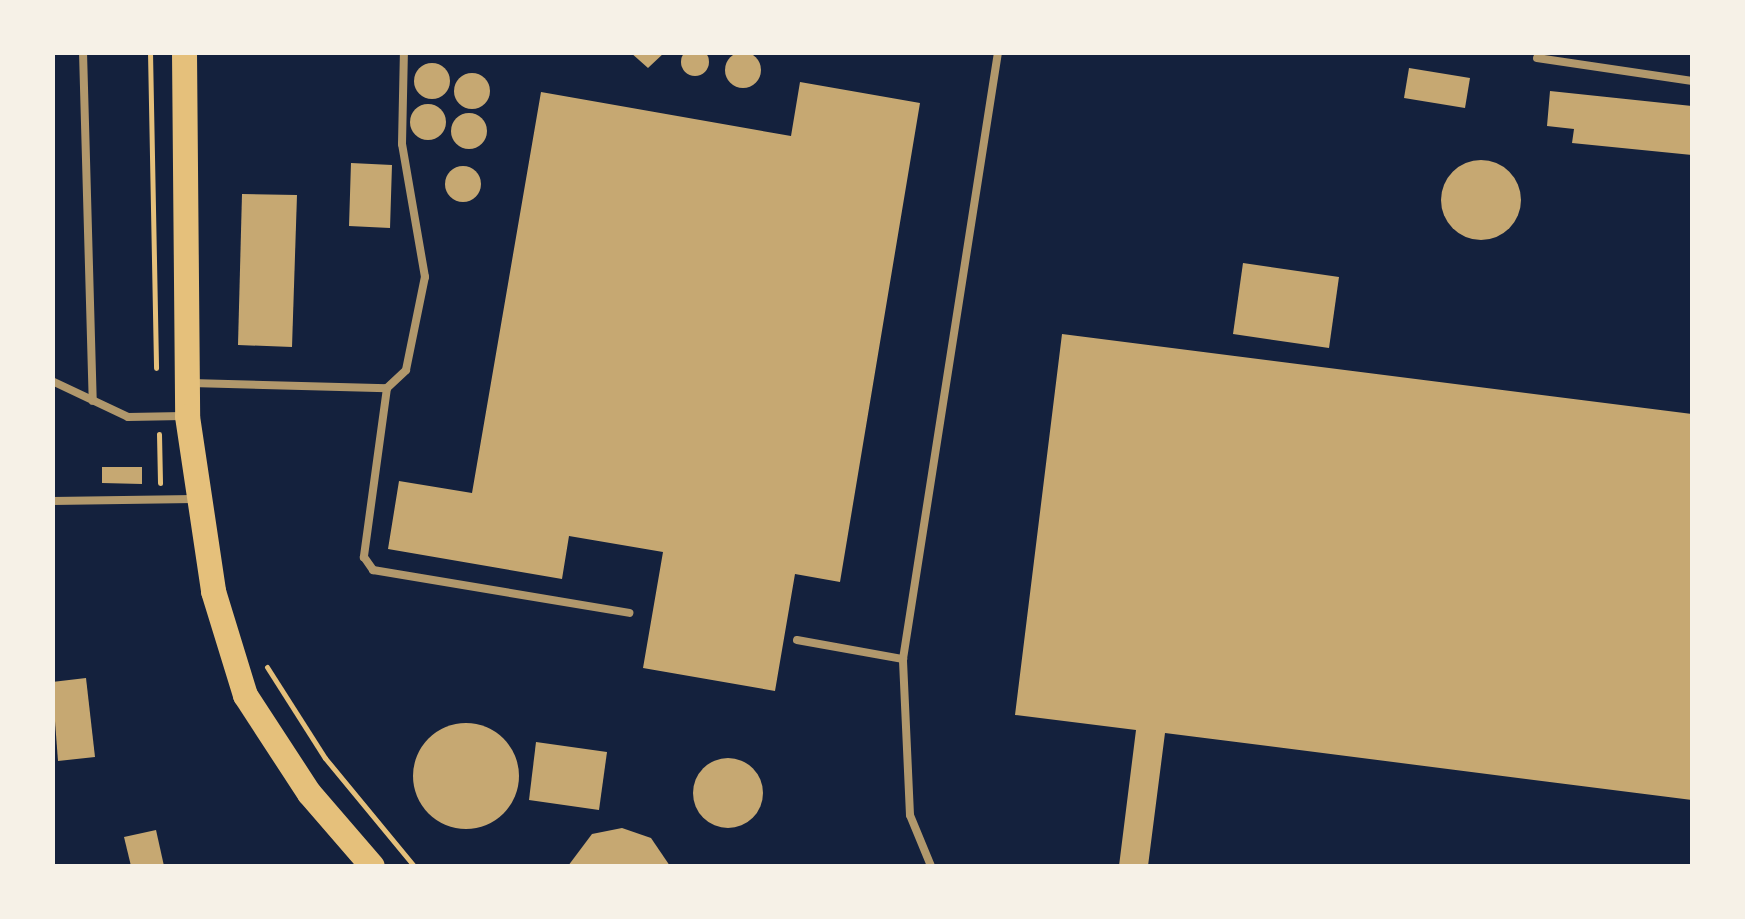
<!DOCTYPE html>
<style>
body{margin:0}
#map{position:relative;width:1745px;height:919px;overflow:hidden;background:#14213d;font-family:Rubik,sans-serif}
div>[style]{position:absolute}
.building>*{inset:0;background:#c6a872}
.round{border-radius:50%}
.path>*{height:5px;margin:-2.5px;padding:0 2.5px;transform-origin:2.5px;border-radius:2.5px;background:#e5c07b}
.service>*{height:8px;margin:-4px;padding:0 4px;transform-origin:4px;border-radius:4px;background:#b1986c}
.primary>*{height:25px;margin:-12.5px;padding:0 12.5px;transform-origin:12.5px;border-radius:12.5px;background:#e5c07b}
span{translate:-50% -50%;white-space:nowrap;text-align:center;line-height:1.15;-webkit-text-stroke:9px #f6f1e7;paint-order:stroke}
.frame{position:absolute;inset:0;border:55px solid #f6f1e7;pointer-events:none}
</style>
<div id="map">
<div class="building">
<div class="round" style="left:681px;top:48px;width:28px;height:28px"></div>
<div style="clip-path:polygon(630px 52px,665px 52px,648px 68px)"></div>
<div class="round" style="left:725px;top:52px;width:36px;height:36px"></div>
<div class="round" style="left:414px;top:63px;width:36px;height:36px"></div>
<div style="clip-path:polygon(1409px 68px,1470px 78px,1465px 108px,1404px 98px)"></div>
<div class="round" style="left:454px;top:73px;width:36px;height:36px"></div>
<div style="clip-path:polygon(800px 82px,920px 103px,840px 582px,795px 574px,775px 691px,643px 668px,663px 552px,569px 536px,562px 579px,388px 549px,399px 481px,472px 493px,541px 92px,791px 136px)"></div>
<div style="clip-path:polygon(1550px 91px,1692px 106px,1692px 155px,1572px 143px,1574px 129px,1547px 126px)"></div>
<div class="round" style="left:410px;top:104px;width:36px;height:36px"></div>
<div class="round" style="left:451px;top:113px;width:36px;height:36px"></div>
<div class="round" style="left:1441px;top:160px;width:80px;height:80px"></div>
<div style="clip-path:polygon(351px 163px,392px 165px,390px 228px,349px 226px)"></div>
<div class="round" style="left:445px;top:166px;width:36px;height:36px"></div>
<div style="clip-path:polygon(242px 194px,297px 195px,292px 347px,238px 345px)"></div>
<div style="clip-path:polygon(1243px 263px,1339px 277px,1329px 348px,1233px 334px)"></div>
<div style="clip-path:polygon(1062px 334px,1692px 414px,1692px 800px,1165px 733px,1148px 866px,1119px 866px,1136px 730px,1015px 715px)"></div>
<div style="clip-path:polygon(102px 467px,142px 467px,142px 484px,102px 483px)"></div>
<div style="clip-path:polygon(86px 678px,95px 757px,58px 761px,52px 682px)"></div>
<div class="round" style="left:413px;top:723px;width:106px;height:106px"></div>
<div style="clip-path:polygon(536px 742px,607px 752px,599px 810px,529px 800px)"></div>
<div class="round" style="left:693px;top:758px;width:70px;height:70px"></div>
<div style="clip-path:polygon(622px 828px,651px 838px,670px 866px,568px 866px,592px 834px)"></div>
<div style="clip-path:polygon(156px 830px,164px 866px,131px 866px,124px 837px)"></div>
</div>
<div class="path">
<div style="left:150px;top:52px;width:316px;rotate:88.9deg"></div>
<div style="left:159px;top:434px;width:49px;rotate:88.8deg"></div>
<div style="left:267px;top:667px;width:108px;rotate:57.5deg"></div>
<div style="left:325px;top:758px;width:140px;rotate:50.5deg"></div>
</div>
<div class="service">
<div style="left:83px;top:52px;width:349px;rotate:88.4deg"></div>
<div style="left:1537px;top:58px;width:157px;rotate:8.4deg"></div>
<div style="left:52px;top:381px;width:84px;rotate:25.3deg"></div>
<div style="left:128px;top:417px;width:55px;rotate:-1deg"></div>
<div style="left:191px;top:383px;width:196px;rotate:1.5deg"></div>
<div style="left:387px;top:388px;width:171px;rotate:97.8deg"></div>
<div style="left:364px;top:557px;width:16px;rotate:55deg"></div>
<div style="left:373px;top:570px;width:260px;rotate:9.5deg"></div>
<div style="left:387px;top:388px;width:26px;rotate:-43deg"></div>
<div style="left:406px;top:370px;width:95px;rotate:-78.5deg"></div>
<div style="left:425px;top:277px;width:135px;rotate:-99.8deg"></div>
<div style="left:402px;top:144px;width:92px;rotate:-88.8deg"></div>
<div style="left:52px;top:501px;width:142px;rotate:-0.8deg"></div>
<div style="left:797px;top:640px;width:108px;rotate:10.2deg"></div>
<div style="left:931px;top:866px;width:55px;rotate:-112.4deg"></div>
<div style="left:910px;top:815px;width:156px;rotate:-92.6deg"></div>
<div style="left:903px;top:659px;width:614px;rotate:-81.1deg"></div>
</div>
<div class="primary">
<div style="left:184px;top:52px;width:364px;rotate:89.5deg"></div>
<div style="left:187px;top:416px;width:177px;rotate:81.5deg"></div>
<div style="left:213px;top:591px;width:109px;rotate:72.9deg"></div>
<div style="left:245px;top:695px;width:117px;rotate:56.9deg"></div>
<div style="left:309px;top:793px;width:96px;rotate:49.2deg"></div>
</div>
<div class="frame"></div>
</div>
